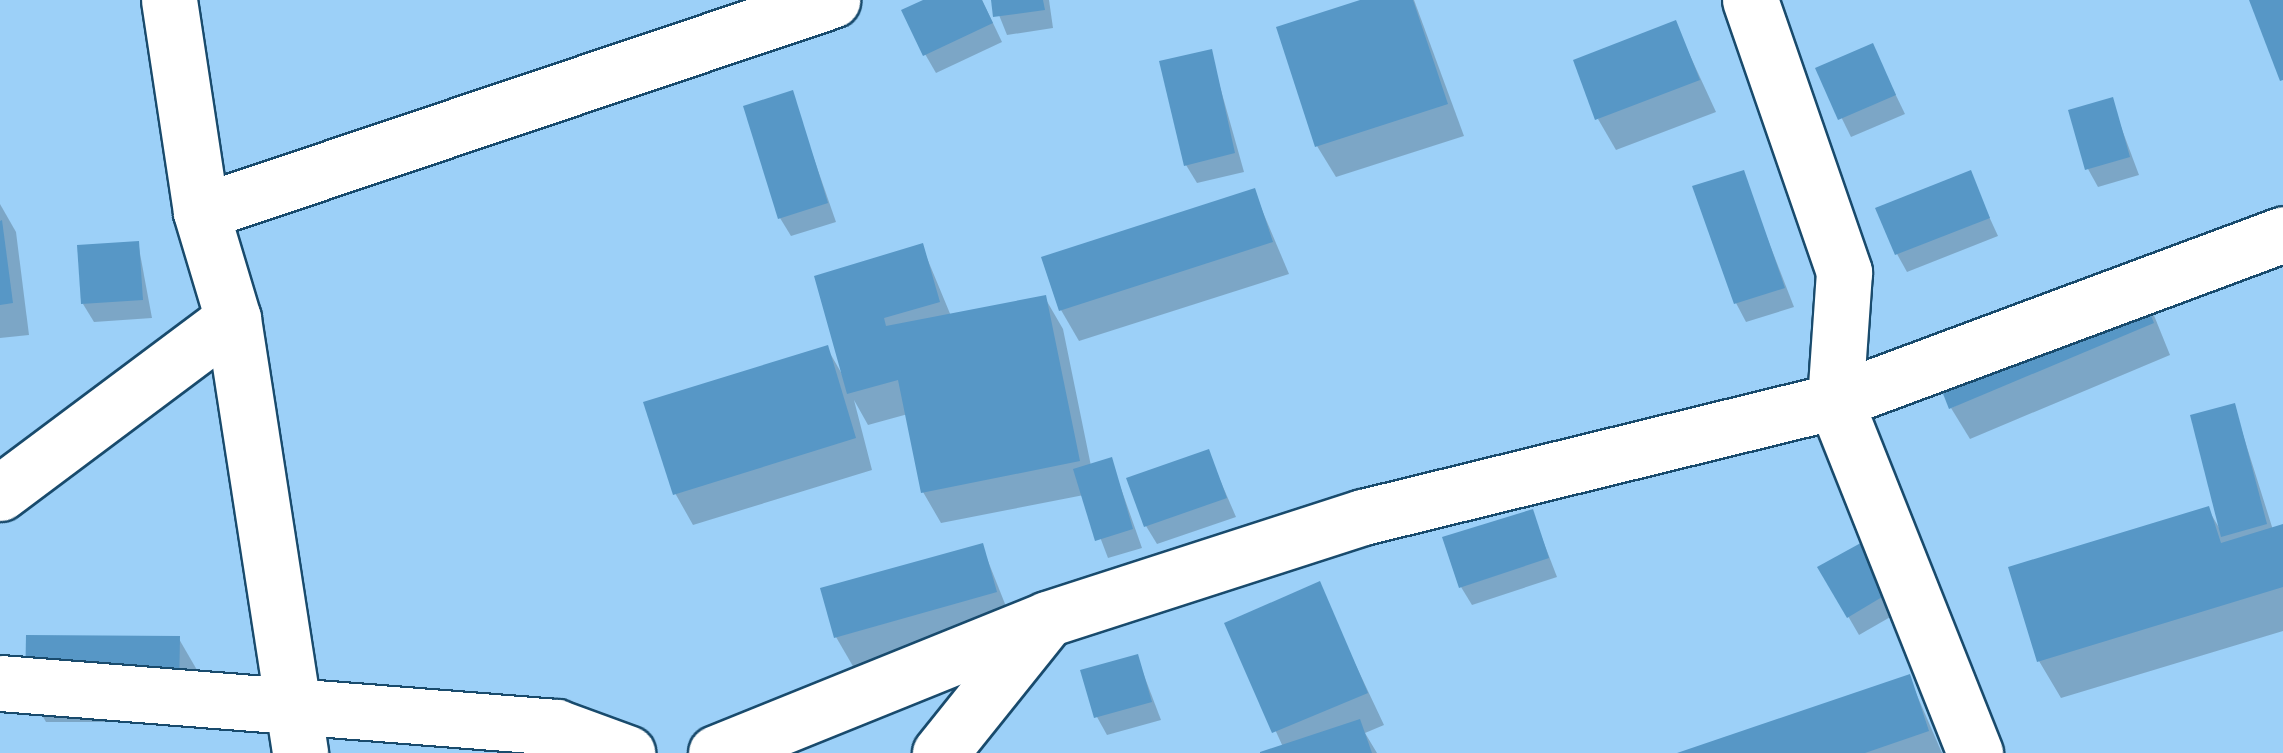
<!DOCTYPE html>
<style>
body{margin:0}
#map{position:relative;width:2283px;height:753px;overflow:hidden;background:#9cd0f8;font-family:"Fira Sans Condensed",sans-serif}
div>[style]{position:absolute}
.shadow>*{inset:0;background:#0003}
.building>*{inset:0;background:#5797c6}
.roads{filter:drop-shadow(2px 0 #194b6d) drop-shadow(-2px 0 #194b6d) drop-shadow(0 2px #194b6d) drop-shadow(0 -2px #194b6d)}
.street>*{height:55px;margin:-27.5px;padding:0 27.5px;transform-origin:27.5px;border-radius:27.5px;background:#fff}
span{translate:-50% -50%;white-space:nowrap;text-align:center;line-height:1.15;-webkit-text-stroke:9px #9cd0f8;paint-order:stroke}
</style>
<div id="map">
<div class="shadow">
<div style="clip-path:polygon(929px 0,982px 0,1002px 42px,936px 73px,925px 54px)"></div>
<div style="clip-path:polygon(993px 0,1049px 0,1053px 28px,1007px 35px)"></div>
<div style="clip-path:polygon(1368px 0,1414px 0,1464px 136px,1336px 177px,1317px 146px)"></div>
<div style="clip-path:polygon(1675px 23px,1716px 112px,1616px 150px,1598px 119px)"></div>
<div style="clip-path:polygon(1872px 46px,1905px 114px,1851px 137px,1818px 70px)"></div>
<div style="clip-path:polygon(1210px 51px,1244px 172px,1197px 183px,1186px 165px)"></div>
<div style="clip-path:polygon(791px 93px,836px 222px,791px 236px,780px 218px)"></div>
<div style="clip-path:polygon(2111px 100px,2139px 175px,2098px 187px,2088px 169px)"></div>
<div style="clip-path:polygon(1742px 173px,1794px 307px,1746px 322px,1736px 303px)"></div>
<div style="clip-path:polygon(1969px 173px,1998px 236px,1907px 272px,1897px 254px)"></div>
<div style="clip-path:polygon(1254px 191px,1289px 274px,1079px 341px,1061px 310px)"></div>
<div style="clip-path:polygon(0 204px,16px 232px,29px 335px,0 338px)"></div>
<div style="clip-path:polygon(138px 243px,152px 318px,94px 322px,83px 304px)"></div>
<div style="clip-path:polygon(922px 246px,951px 316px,1045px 298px,1063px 329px,1091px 466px,1111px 460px,1142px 548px,1108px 558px,1084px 495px,941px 523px,923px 492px,908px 414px,868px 425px,854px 400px,872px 470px,693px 525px,675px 493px,827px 348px,842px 374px)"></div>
<div style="clip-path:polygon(2151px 308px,2170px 355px,1970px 439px,1951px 408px)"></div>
<div style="clip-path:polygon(2234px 406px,2273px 530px,2283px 527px,2283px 631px,2061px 698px,2039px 661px,2208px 509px,2221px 531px)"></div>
<div style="clip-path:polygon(1208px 452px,1236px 517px,1157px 544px,1146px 526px)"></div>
<div style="clip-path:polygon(1532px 512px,1557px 577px,1472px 605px,1461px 587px)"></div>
<div style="clip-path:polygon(1867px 542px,1906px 608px,1859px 635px,1820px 568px)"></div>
<div style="clip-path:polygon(982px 546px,1013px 624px,854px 668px,836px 637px)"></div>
<div style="clip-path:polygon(1318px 585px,1384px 725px,1365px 733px,1377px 753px,1266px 753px,1283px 747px,1227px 624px)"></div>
<div style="clip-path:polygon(179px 639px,197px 670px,196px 722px,46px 722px,28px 690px)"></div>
<div style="clip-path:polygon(1137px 657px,1161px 720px,1107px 735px,1097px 717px)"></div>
<div style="clip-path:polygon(1909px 677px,1942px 753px,1683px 753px)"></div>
</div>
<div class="building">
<div style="clip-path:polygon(923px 0,982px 0,993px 23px,923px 56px,901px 10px)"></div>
<div style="clip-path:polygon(991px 0,1043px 0,1045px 10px,993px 17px)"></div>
<div style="clip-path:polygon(1360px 0,1413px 0,1448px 104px,1315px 147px,1276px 27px)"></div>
<div style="clip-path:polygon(2249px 0,2283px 0,2283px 80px,2280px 81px)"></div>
<div style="clip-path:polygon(1676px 20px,1700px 80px,1595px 120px,1573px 60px)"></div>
<div style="clip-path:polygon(1873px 43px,1896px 95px,1838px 120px,1815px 68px)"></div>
<div style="clip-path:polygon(1212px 49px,1235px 153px,1184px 166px,1159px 61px)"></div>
<div style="clip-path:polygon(793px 90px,828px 203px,778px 219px,743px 106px)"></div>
<div style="clip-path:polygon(2113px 97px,2130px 157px,2085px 170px,2068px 110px)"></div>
<div style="clip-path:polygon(1744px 170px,1785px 288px,1734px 304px,1692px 186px)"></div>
<div style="clip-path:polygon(1971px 170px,1990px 218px,1895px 255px,1875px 208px)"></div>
<div style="clip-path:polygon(1255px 188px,1273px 242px,1059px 311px,1041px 257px)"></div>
<div style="clip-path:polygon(2px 220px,13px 303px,0 305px,0 221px)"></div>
<div style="clip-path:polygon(139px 241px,143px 300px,81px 304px,77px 245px)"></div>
<div style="clip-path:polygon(923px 243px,940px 302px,884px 318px,886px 326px,1046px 295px,1080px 461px,921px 493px,898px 380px,847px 394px,814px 276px)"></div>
<div style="clip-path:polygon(2134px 274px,2154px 323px,1949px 409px,1929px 358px)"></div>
<div style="clip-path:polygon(828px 345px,856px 438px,673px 495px,643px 402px)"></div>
<div style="clip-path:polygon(2235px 403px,2267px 524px,2221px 537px,2190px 415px)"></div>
<div style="clip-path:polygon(1209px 449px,1227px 498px,1144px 527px,1126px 478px)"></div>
<div style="clip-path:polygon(1112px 457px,1133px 529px,1095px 541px,1073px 469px)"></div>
<div style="clip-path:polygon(2209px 506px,2221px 543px,2283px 524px,2283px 587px,2037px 662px,2008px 567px)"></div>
<div style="clip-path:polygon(1533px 509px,1549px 558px,1459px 588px,1442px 537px)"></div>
<div style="clip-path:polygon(1868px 539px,1897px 588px,1847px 618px,1817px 567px)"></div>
<div style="clip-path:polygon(983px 543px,997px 592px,834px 638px,820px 588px)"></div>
<div style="clip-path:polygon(1320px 581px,1368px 693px,1272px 733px,1224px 623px)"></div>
<div style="clip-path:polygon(26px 635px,180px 636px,179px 691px,25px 691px)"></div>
<div style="clip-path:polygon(1138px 654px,1152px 702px,1094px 718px,1080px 670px)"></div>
<div style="clip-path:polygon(1910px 674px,1929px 731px,1865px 753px,1677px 753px)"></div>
<div style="clip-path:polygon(1360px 719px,1372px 753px,1260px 753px,1260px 752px)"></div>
</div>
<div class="roads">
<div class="street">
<div style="left:169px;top:0;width:214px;rotate:81.4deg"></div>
<div style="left:201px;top:212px;width:112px;rotate:73.3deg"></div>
<div style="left:233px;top:319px;width:439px;rotate:81.2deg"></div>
<div style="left:1750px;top:0;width:288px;rotate:70.9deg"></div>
<div style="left:1844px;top:272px;width:129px;rotate:94deg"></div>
<div style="left:1835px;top:401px;width:379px;rotate:68.3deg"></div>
<div style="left:201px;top:212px;width:666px;rotate:-18.57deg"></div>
<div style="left:0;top:493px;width:291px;rotate:-36.8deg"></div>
<div style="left:0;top:683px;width:558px;rotate:4.52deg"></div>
<div style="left:556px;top:727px;width:76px;rotate:20.1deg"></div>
<div style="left:716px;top:753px;width:357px;rotate:-22deg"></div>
<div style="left:1047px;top:619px;width:332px;rotate:-17.9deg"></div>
<div style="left:1363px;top:517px;width:486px;rotate:-13.8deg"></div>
<div style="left:1835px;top:401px;width:478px;rotate:-20.4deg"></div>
<div style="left:940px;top:753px;width:168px;rotate:-51.3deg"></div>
</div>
</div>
</div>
